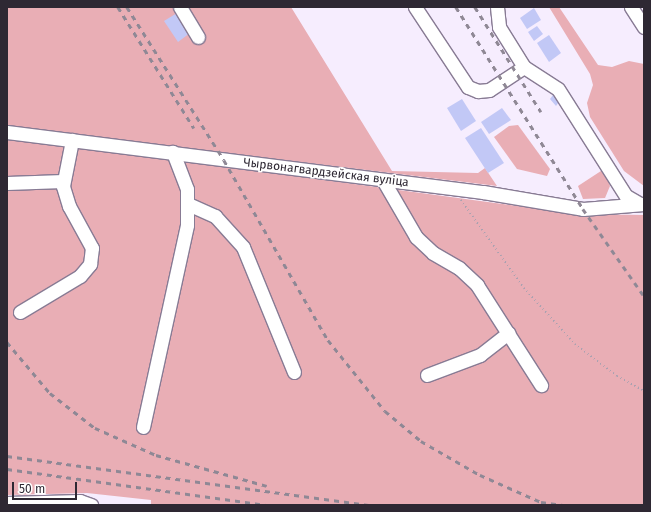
<!DOCTYPE html>
<meta charset="utf-8">
<style>
body{margin:0}
#map{position:relative;width:651px;height:512px;overflow:hidden;background:#f6edfe;font-family:"Fira Sans",sans-serif}
div>[style]{position:absolute}
.green>*{inset:0;background:#e9aeb5}
.building>*{inset:0;background:#c2c8f6}
.path>*{height:1.5px;margin-top:-0.75px;transform-origin:0;background:repeating-linear-gradient(90deg,#a9a1b0 0 1px,transparent 0 4px)}
.roads{filter:drop-shadow(1px 0 #887b94) drop-shadow(-1px 0 #887b94) drop-shadow(0 1px #887b94) drop-shadow(0 -1px #887b94)}
.minor>*{height:13px;margin:-6.5px;padding:0 6.5px;transform-origin:6.5px;border-radius:6.5px;background:#fff}
.rail>*{height:2.5px;margin-top:-1.25px;transform-origin:0;background:repeating-linear-gradient(90deg,#8f8895 0 5px,transparent 0 10px)}
span{translate:-50% -50%;white-space:nowrap;text-align:center;line-height:1.15;-webkit-text-stroke:3px #fff;paint-order:stroke}
.street-label{font-size:12px;color:#2e2833}
.frame{position:absolute;inset:0;border:8px solid #2e2833;pointer-events:none}
.scale{position:absolute;left:12px;top:482px;width:65px;height:18px;box-sizing:border-box;border:2px solid #2e2833;border-top:0;padding-left:5px;font-size:12px;line-height:14px;white-space:nowrap;color:#2e2833;-webkit-text-stroke:3px #fff;paint-order:stroke}
</style>
<div id="map">
<div class="green">
<div style="clip-path:polygon(7px 7px,291px 7px,392px 171px,478px 173px,485px 168px,497px 186px,7px 126px)"></div>
<div style="clip-path:polygon(549px 7px,559px 7px,598px 65px,612px 67px,629px 61px,644px 64px,644px 186px,624px 171px,590px 117px,587px 103px,593px 85px,590px 74px)"></div>
<div style="clip-path:polygon(518px 125px,550px 169px,547px 176px,517px 169px,494px 137px,509px 126px)"></div>
<div style="clip-path:polygon(7px 137px,576px 214px,644px 215px,644px 505px,151px 505px,151px 500px,87px 493px,7px 495px)"></div>
<div style="clip-path:polygon(604px 169px,610px 186px,605px 198px,583px 199px,578px 186px)"></div>
</div>
<div class="building">
<div style="clip-path:polygon(534px 8px,541px 20px,527px 29px,520px 18px)"></div>
<div style="clip-path:polygon(177px 13px,190px 33px,178px 42px,164px 21px)"></div>
<div style="clip-path:polygon(537px 26px,543px 34px,534px 41px,528px 32px)"></div>
<div style="clip-path:polygon(549px 35px,561px 53px,549px 62px,537px 43px)"></div>
<div style="clip-path:polygon(553px 95px,559px 102px,556px 106px,550px 99px)"></div>
<div style="clip-path:polygon(462px 99px,476px 121px,461px 131px,447px 108px)"></div>
<div style="clip-path:polygon(502px 108px,511px 120px,489px 134px,481px 122px)"></div>
<div style="clip-path:polygon(481px 128px,504px 163px,488px 173px,465px 138px)"></div>
</div>
<div class="path">
<div style="left:461px;top:200px;width:108px;rotate:54.4deg"></div>
<div style="left:524px;top:288px;width:76px;rotate:47.7deg"></div>
<div style="left:575px;top:344px;width:53px;rotate:37.3deg"></div>
<div style="left:617px;top:376px;width:31px;rotate:29deg"></div>
</div>
<div class="roads">
<div class="minor">
<div style="left:180px;top:7px;width:35px;rotate:59deg"></div>
<div style="left:415px;top:7px;width:96px;rotate:56.5deg"></div>
<div style="left:468px;top:87px;width:11px;rotate:22deg"></div>
<div style="left:478px;top:91px;width:11px;rotate:-5deg"></div>
<div style="left:489px;top:90px;width:42px;rotate:-33.3deg"></div>
<div style="left:524px;top:67px;width:40px;rotate:32.9deg"></div>
<div style="left:558px;top:89px;width:127px;rotate:57.6deg"></div>
<div style="left:626px;top:196px;width:16px;rotate:30deg"></div>
<div style="left:497px;top:7px;width:20px;rotate:84deg"></div>
<div style="left:499px;top:27px;width:47px;rotate:58deg"></div>
<div style="left:631px;top:7px;width:24px;rotate:57deg"></div>
<div style="left:7px;top:132px;width:480px;rotate:7.2deg"></div>
<div style="left:483px;top:192px;width:101px;rotate:9.6deg"></div>
<div style="left:583px;top:209px;width:61px;rotate:-4.7deg"></div>
<div style="left:383px;top:180px;width:66px;rotate:59.9deg"></div>
<div style="left:416px;top:237px;width:23px;rotate:43deg"></div>
<div style="left:433px;top:253px;width:30px;rotate:30deg"></div>
<div style="left:459px;top:268px;width:25px;rotate:43deg"></div>
<div style="left:477px;top:285px;width:119px;rotate:57.4deg"></div>
<div style="left:7px;top:183px;width:56px;rotate:-2deg"></div>
<div style="left:188px;top:204px;width:30px;rotate:24deg"></div>
<div style="left:215px;top:216px;width:42px;rotate:47.9deg"></div>
<div style="left:243px;top:247px;width:135px;rotate:67.8deg"></div>
<div style="left:20px;top:312px;width:70px;rotate:-31deg"></div>
<div style="left:80px;top:276px;width:16px;rotate:-50deg"></div>
<div style="left:90px;top:264px;width:16px;rotate:-83deg"></div>
<div style="left:92px;top:248px;width:48px;rotate:-118.7deg"></div>
<div style="left:69px;top:206px;width:21px;rotate:-107deg"></div>
<div style="left:63px;top:186px;width:47px;rotate:-78.9deg"></div>
<div style="left:427px;top:375px;width:57px;rotate:-20.7deg"></div>
<div style="left:480px;top:355px;width:36px;rotate:-38deg"></div>
<div style="left:143px;top:427px;width:207px;rotate:-77.7deg"></div>
<div style="left:187px;top:225px;width:36px;rotate:-90deg"></div>
<div style="left:187px;top:189px;width:40px;rotate:-111deg"></div>
<div style="left:7px;top:503px;width:73px;rotate:-1.6deg"></div>
<div style="left:80px;top:501px;width:12px;rotate:20deg"></div>
</div>
</div>
<div class="rail">
<div style="left:118px;top:7px;width:143px;rotate:57.9deg"></div>
<div style="left:127px;top:7px;width:181px;rotate:57.6deg"></div>
<div style="left:224px;top:160px;width:208px;rotate:60deg"></div>
<div style="left:328px;top:340px;width:91px;rotate:51.2deg"></div>
<div style="left:385px;top:411px;width:47px;rotate:39.8deg"></div>
<div style="left:421px;top:441px;width:68px;rotate:30deg"></div>
<div style="left:480px;top:475px;width:67px;rotate:23.9deg"></div>
<div style="left:541px;top:502px;width:22px;rotate:8deg"></div>
<div style="left:456px;top:7px;width:239px;rotate:57.8deg"></div>
<div style="left:583px;top:209px;width:106px;rotate:55deg"></div>
<div style="left:475px;top:7px;width:124px;rotate:57.8deg"></div>
<div style="left:7px;top:342px;width:67px;rotate:49.9deg"></div>
<div style="left:50px;top:393px;width:57px;rotate:37.9deg"></div>
<div style="left:95px;top:428px;width:67px;rotate:23.9deg"></div>
<div style="left:156px;top:455px;width:115px;rotate:15.6deg"></div>
<div style="left:7px;top:456px;width:365px;rotate:7.7deg"></div>
<div style="left:7px;top:469px;width:263px;rotate:7.9deg"></div>
</div>
<div class="street-label">
<span style="left:326px;top:173px;rotate:7deg">Чырвонагвардзейская вуліца</span>
</div>
<div class="frame"></div>
<div class="scale">50 m</div>
</div>
